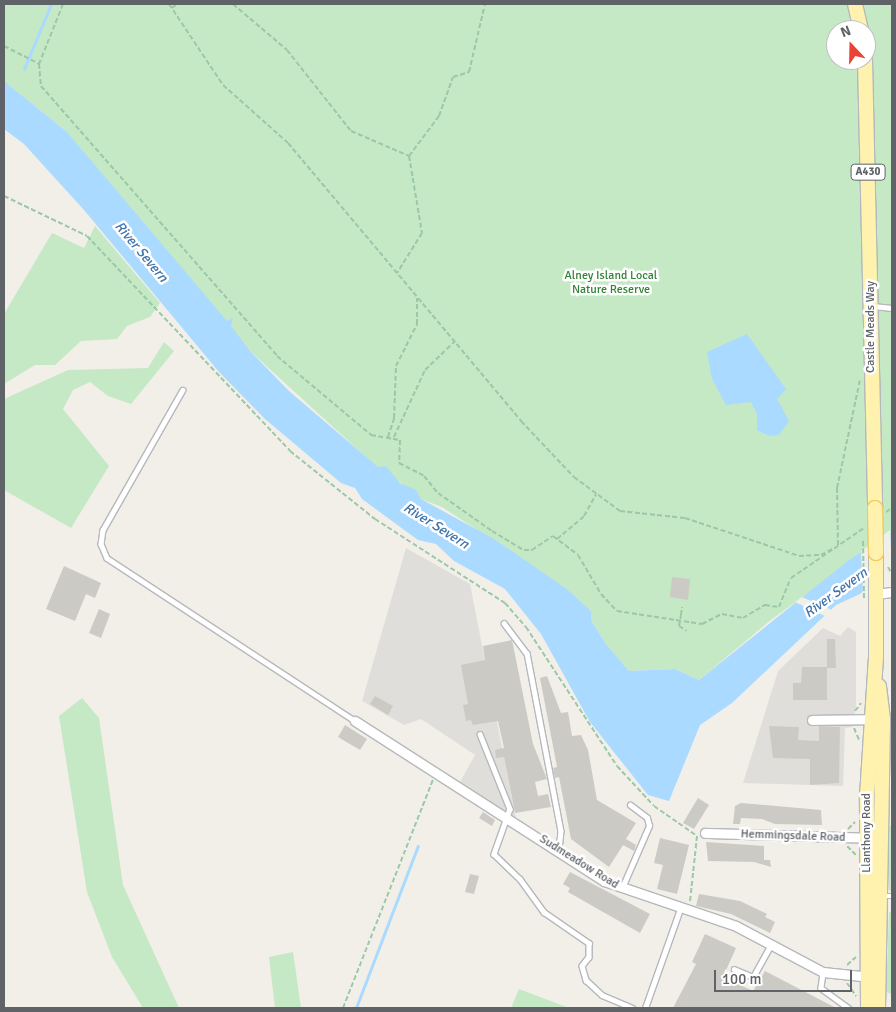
<!DOCTYPE html>
<style>
body{margin:0}
#map{position:relative;width:896px;height:1012px;overflow:hidden;background:#f1efe8;font-family:Signika,sans-serif}
div>[style]{position:absolute}
.industrial>*{inset:0;background:#e0deda}
.green>*{inset:0;background:#c5e8c5}
.water>*{inset:0;background:#aadaff}
.pier>*{inset:0;background:#f1efe8}
.stream>*{height:2.5px;margin:-1.25px;padding:0 1.25px;transform-origin:1.25px;border-radius:1.25px;background:#aadaff}
.building>*{inset:0;background:#cccac5}
.path>*{height:2px;margin-top:-1px;transform-origin:0;background:repeating-linear-gradient(90deg,#9cc7a9 0 5px,transparent 0 7.5px)}
.roads{filter:drop-shadow(1px 0 #b5b8bc) drop-shadow(-1px 0 #b5b8bc) drop-shadow(0 1px #b5b8bc) drop-shadow(0 -1px #b5b8bc)}
.service>*{height:4.5px;margin:-2.25px;padding:0 2.25px;transform-origin:2.25px;border-radius:2.25px;background:#fff}
.minor>*{height:9px;margin:-4.5px;padding:0 4.5px;transform-origin:4.5px;border-radius:4.5px;background:#fff}
.primary>*{height:14px;margin:-7px;padding:0 7px;transform-origin:7px;border-radius:7px;background:#fff2af}
.path-bridge>*{height:2px;margin-top:-1px;transform-origin:0;background:repeating-linear-gradient(90deg,#9cc7a9 0 5px,transparent 0 7.5px)}
.bridges{filter:drop-shadow(1px 0 #f2c960) drop-shadow(-1px 0 #f2c960) drop-shadow(0 1px #f2c960) drop-shadow(0 -1px #f2c960)}
.primary-bridge>*{height:14px;margin:-7px;padding:0 7px;transform-origin:7px;border-radius:7px;background:#fff2af}
span{translate:-50% -50%;white-space:nowrap;text-align:center;line-height:1.15;-webkit-text-stroke:5px #fff;paint-order:stroke}
.shield-label span{padding:1px 4px;background:#fff;border:1px solid;border-radius:4px;-webkit-text-stroke-width:0}
.shield-label{font-size:11px;color:#5f6368;font-weight:700}
.park-label{font-size:12px;color:#348238}
.street-label{font-size:12px;color:#5f6368}
.water-label{font-size:14px;color:#4174aa;font-style:italic}
.frame{position:absolute;inset:0;border:5px solid #5f6368;pointer-events:none}
.north{position:absolute;left:826px;top:20px;width:50px;height:50px;box-sizing:border-box;background:#fff;border:1px solid #bfc1c3;border-radius:50%;rotate:339deg;font-size:14px;font-weight:700;line-height:20px;text-align:center;color:#5f6368}
.north::after{content:'';display:block;margin:auto;width:18px;height:22px;background:#ea4335;clip-path:polygon(50% 0,100% 100%,50% 72%,0 100%)}
.scale{position:absolute;left:714px;top:970px;width:138px;height:22px;box-sizing:border-box;border:2px solid #5f6368;border-top:0;padding-left:6px;font-size:15px;line-height:18px;white-space:nowrap;color:#5f6368;-webkit-text-stroke:4px #fff;paint-order:stroke}
</style>
<div id="map">
<div class="industrial">
<div style="clip-path:polygon(406px 548px,470px 584px,516px 819px,459px 784px,475px 755px,421px 719px,404px 725px,362px 701px)"></div>
<div style="clip-path:polygon(848px 627px,856px 632px,856px 707px,852px 727px,845px 728px,843px 786px,743px 783px,778px 671px,823px 628px,840px 636px)"></div>
</div>
<div class="green">
<div style="clip-path:polygon(evenodd,4px 4px,892px 4px,892px 533px,772px 619px,699px 680px,675px 669px,629px 671px,606px 644px,591px 620px,591px 611px,567px 589px,442px 507px,421px 499px,387px 472px,386px 466px,378px 468px,250px 351px,67px 132px,4px 81px,4px 4px,836px 30px,866px 30px,866px 60px,836px 60px,836px 30px)"></div>
<div style="clip-path:polygon(95px 226px,160px 303px,150px 317px,127px 326px,117px 339px,81px 341px,55px 365px,35px 365px,4px 384px,4px 314px,52px 233px,84px 248px)"></div>
<div style="clip-path:polygon(164px 342px,174px 351px,131px 404px,108px 396px,90px 382px,73px 390px,63px 409px,109px 466px,71px 528px,4px 490px,4px 399px,68px 370px,148px 368px)"></div>
<div style="clip-path:polygon(82px 698px,99px 718px,123px 885px,179px 1008px,143px 1008px,112px 957px,87px 892px,59px 716px)"></div>
<div style="clip-path:polygon(888px 826px,892px 826px,892px 892px,889px 890px)"></div>
<div style="clip-path:polygon(889px 912px,892px 912px,892px 994px,886px 992px)"></div>
<div style="clip-path:polygon(293px 952px,301px 1008px,275px 1008px,269px 957px)"></div>
<div style="clip-path:polygon(519px 989px,569px 1008px,511px 1008px)"></div>
</div>
<div class="water">
<div style="clip-path:polygon(4px 81px,67px 132px,227px 321px,233px 318px,231px 326px,250px 351px,289px 391px,378px 467px,386px 466px,400px 483px,416px 490px,421px 499px,494px 539px,567px 589px,591px 611px,591px 620px,606px 644px,629px 671px,675px 669px,699px 680px,849px 560px,892px 532px,892px 568px,860px 594px,836px 605px,732px 703px,700px 725px,669px 801px,648px 795px,590px 722px,541px 634px,505px 589px,454px 561px,436px 544px,418px 540px,362px 499px,355px 488px,341px 483px,265px 419px,219px 372px,84px 210px,24px 144px,4px 129px)"></div>
<div style="clip-path:polygon(747px 334px,786px 389px,777px 399px,789px 421px,779px 435px,769px 436px,757px 430px,757px 414px,751px 402px,726px 405px,712px 379px,707px 352px)"></div>
</div>
<div class="pier">
<div style="clip-path:polygon(890px 530px,892px 571px,863px 595px,861px 551px)"></div>
<div style="clip-path:polygon(802px 597px,834px 611px,827px 617px,795px 602px)"></div>
</div>
<div class="stream">
<div style="left:24px;top:69px;width:70px;rotate:-67.4deg"></div>
<div style="left:356px;top:1008px;width:173px;rotate:-69.1deg"></div>
</div>
<div class="building">
<div style="clip-path:polygon(64px 566px,101px 583px,95px 598px,86px 594px,75px 621px,46px 609px)"></div>
<div style="clip-path:polygon(672px 577px,690px 579px,688px 600px,670px 597px)"></div>
<div style="clip-path:polygon(99px 609px,110px 614px,101px 638px,89px 633px)"></div>
<div style="clip-path:polygon(827px 639px,835px 639px,836px 668px,827px 668px)"></div>
<div style="clip-path:polygon(512px 640px,533px 744px,547px 779px,535px 782px,538px 796px,548px 794px,551px 807px,515px 813px,504px 757px,496px 758px,495px 750px,504px 748px,498px 721px,473px 725px,471px 720px,466px 721px,463px 705px,468px 704px,461px 665px,485px 660px,483px 646px)"></div>
<div style="clip-path:polygon(802px 667px,827px 667px,827px 700px,793px 700px,793px 683px,801px 683px)"></div>
<div style="clip-path:polygon(547px 676px,561px 713px,568px 712px,572px 736px,581px 735px,588px 750px,597px 800px,636px 823px,626px 839px,636px 845px,634px 851px,623px 845px,609px 867px,571px 839px,559px 777px,555px 778px,553px 768px,557px 767px,540px 678px)"></div>
<div style="clip-path:polygon(375px 696px,393px 706px,388px 715px,370px 704px)"></div>
<div style="clip-path:polygon(345px 725px,367px 739px,360px 750px,338px 737px)"></div>
<div style="clip-path:polygon(769px 726px,799px 727px,798px 740px,819px 741px,819px 726px,840px 727px,839px 783px,810px 785px,810px 759px,773px 758px)"></div>
<div style="clip-path:polygon(698px 798px,709px 805px,694px 829px,683px 823px)"></div>
<div style="clip-path:polygon(741px 803px,821px 810px,822px 825px,775px 824px,762px 819px,741px 818px,740px 824px,733px 824px,735px 806px)"></div>
<div style="clip-path:polygon(483px 812px,495px 820px,492px 826px,479px 818px)"></div>
<div style="clip-path:polygon(660px 838px,689px 845px,677px 894px,657px 889px,663px 865px,654px 863px)"></div>
<div style="clip-path:polygon(706px 842px,764px 846px,764px 860px,770px 860px,771px 867px,754px 862px,708px 861px)"></div>
<div style="clip-path:polygon(570px 872px,650px 914px,640px 933px,568px 892px,570px 888px,563px 884px)"></div>
<div style="clip-path:polygon(470px 874px,479px 876px,474px 894px,465px 892px)"></div>
<div style="clip-path:polygon(699px 894px,740px 901px,767px 914px,765px 917px,775px 922px,770px 933px,731px 914px,696px 906px)"></div>
<div style="clip-path:polygon(705px 934px,736px 948px,723px 977px,753px 991px,765px 971px,836px 1008px,673px 1008px,696px 964px,692px 962px)"></div>
</div>
<div class="path">
<div style="left:63px;top:4px;width:65px;rotate:111.8deg"></div>
<div style="left:39px;top:64px;width:22px;rotate:85deg"></div>
<div style="left:41px;top:86px;width:359px;rotate:48.8deg"></div>
<div style="left:277px;top:356px;width:123px;rotate:40deg"></div>
<div style="left:371px;top:435px;width:29px;rotate:10deg"></div>
<div style="left:400px;top:440px;width:23px;rotate:92deg"></div>
<div style="left:399px;top:463px;width:28px;rotate:27deg"></div>
<div style="left:424px;top:476px;width:22px;rotate:51deg"></div>
<div style="left:438px;top:493px;width:66px;rotate:35.1deg"></div>
<div style="left:492px;top:531px;width:37px;rotate:31deg"></div>
<div style="left:524px;top:550px;width:8px"></div>
<div style="left:532px;top:550px;width:25px;rotate:-34deg"></div>
<div style="left:553px;top:536px;width:31px;rotate:37deg"></div>
<div style="left:578px;top:555px;width:45px;rotate:59.5deg"></div>
<div style="left:601px;top:594px;width:23px;rotate:47deg"></div>
<div style="left:617px;top:611px;width:86px;rotate:8.7deg"></div>
<div style="left:702px;top:624px;width:22px;rotate:-27deg"></div>
<div style="left:722px;top:614px;width:21px;rotate:11deg"></div>
<div style="left:743px;top:618px;width:26px;rotate:-31deg"></div>
<div style="left:765px;top:605px;width:14px;rotate:8deg"></div>
<div style="left:779px;top:607px;width:31px;rotate:-68deg"></div>
<div style="left:791px;top:578px;width:88px;rotate:-34.4deg"></div>
<div style="left:169px;top:4px;width:97px;rotate:56.3deg"></div>
<div style="left:223px;top:85px;width:87px;rotate:41.7deg"></div>
<div style="left:288px;top:143px;width:363px;rotate:50deg"></div>
<div style="left:521px;top:421px;width:77px;rotate:46.6deg"></div>
<div style="left:574px;top:477px;width:57px;rotate:36.5deg"></div>
<div style="left:620px;top:511px;width:65px;rotate:6.1deg"></div>
<div style="left:685px;top:518px;width:120px;rotate:18.4deg"></div>
<div style="left:799px;top:556px;width:22px;rotate:-3deg"></div>
<div style="left:821px;top:555px;width:15px;rotate:-28deg"></div>
<div style="left:233px;top:4px;width:71px;rotate:40.4deg"></div>
<div style="left:287px;top:50px;width:103px;rotate:51.7deg"></div>
<div style="left:351px;top:131px;width:63px;rotate:23.3deg"></div>
<div style="left:409px;top:156px;width:78px;rotate:80.4deg"></div>
<div style="left:422px;top:233px;width:47px;rotate:122deg"></div>
<div style="left:172px;top:8px;width:6px;rotate:-39deg"></div>
<div style="left:4px;top:46px;width:39px;rotate:27deg"></div>
<div style="left:409px;top:156px;width:50px;rotate:-53.1deg"></div>
<div style="left:439px;top:116px;width:41px;rotate:-70.3deg"></div>
<div style="left:453px;top:77px;width:17px;rotate:-17deg"></div>
<div style="left:469px;top:72px;width:70px;rotate:-76.8deg"></div>
<div style="left:4px;top:196px;width:92px;rotate:25.7deg"></div>
<div style="left:87px;top:236px;width:296px;rotate:46.6deg"></div>
<div style="left:290px;top:451px;width:109px;rotate:38.7deg"></div>
<div style="left:375px;top:519px;width:155px;rotate:32.9deg"></div>
<div style="left:505px;top:603px;width:32px;rotate:49deg"></div>
<div style="left:526px;top:627px;width:166px;rotate:56.8deg"></div>
<div style="left:617px;top:766px;width:54px;rotate:47.2deg"></div>
<div style="left:654px;top:806px;width:52px;rotate:34.9deg"></div>
<div style="left:697px;top:836px;width:66px;rotate:96.1deg"></div>
<div style="left:388px;top:437px;width:20px;rotate:-72deg"></div>
<div style="left:394px;top:418px;width:52px;rotate:-87.8deg"></div>
<div style="left:396px;top:366px;width:47px;rotate:-63.4deg"></div>
<div style="left:417px;top:324px;width:26px;rotate:-90deg"></div>
<div style="left:394px;top:437px;width:74px;rotate:-65.2deg"></div>
<div style="left:425px;top:370px;width:40px;rotate:-44deg"></div>
<div style="left:886px;top:512px;width:7px;rotate:-34deg"></div>
<div style="left:557px;top:539px;width:35px;rotate:-40deg"></div>
<div style="left:584px;top:516px;width:25px;rotate:-61deg"></div>
<div style="left:838px;top:545px;width:57px;rotate:-91deg"></div>
<div style="left:837px;top:488px;width:110px;rotate:-78deg"></div>
<div style="left:888px;top:567px;width:8px;rotate:60deg"></div>
<div style="left:681px;top:615px;width:8px;rotate:-83deg"></div>
<div style="left:679px;top:626px;width:9px;rotate:32deg"></div>
<div style="left:855px;top:711px;width:10px;rotate:-53deg"></div>
<div style="left:854px;top:728px;width:13px;rotate:67deg"></div>
<div style="left:848px;top:829px;width:10px;rotate:-45deg"></div>
<div style="left:847px;top:846px;width:13px;rotate:45deg"></div>
<div style="left:847px;top:965px;width:12px;rotate:-42deg"></div>
<div style="left:847px;top:983px;width:16px;rotate:55deg"></div>
<div style="left:343px;top:1008px;width:245px;rotate:-68.5deg"></div>
</div>
<div class="roads">
<div class="service">
<div style="left:873px;top:306px;width:19px;rotate:6deg"></div>
<div style="left:183px;top:390px;width:161px;rotate:119.7deg"></div>
<div style="left:103px;top:530px;width:14px;rotate:98deg"></div>
<div style="left:101px;top:544px;width:15px;rotate:67deg"></div>
<div style="left:107px;top:558px;width:297px;rotate:33.3deg"></div>
<div style="left:504px;top:623px;width:38px;rotate:53deg"></div>
<div style="left:527px;top:653px;width:181px;rotate:79.2deg"></div>
<div style="left:561px;top:831px;width:20px;rotate:96deg"></div>
<div style="left:480px;top:734px;width:81px;rotate:68.2deg"></div>
<div style="left:510px;top:809px;width:48px;rotate:109.6deg"></div>
<div style="left:494px;top:854px;width:36px;rotate:44deg"></div>
<div style="left:520px;top:879px;width:41px;rotate:54deg"></div>
<div style="left:544px;top:912px;width:55px;rotate:34.6deg"></div>
<div style="left:589px;top:943px;width:14px;rotate:90deg"></div>
<div style="left:589px;top:957px;width:11px;rotate:128deg"></div>
<div style="left:582px;top:966px;width:15px;rotate:74deg"></div>
<div style="left:586px;top:980px;width:22px;rotate:43deg"></div>
<div style="left:602px;top:995px;width:33px;rotate:23deg"></div>
<div style="left:622px;top:888px;width:68px;rotate:-66.5deg"></div>
<div style="left:649px;top:826px;width:8px;rotate:-104deg"></div>
<div style="left:647px;top:818px;width:21px;rotate:-143deg"></div>
<div style="left:881px;top:896px;width:11px"></div>
<div style="left:734px;top:969px;width:21px;rotate:23deg"></div>
<div style="left:753px;top:977px;width:35px;rotate:-61deg"></div>
<div style="left:823px;top:973px;width:15px;rotate:98deg"></div>
<div style="left:821px;top:988px;width:34px;rotate:36deg"></div>
<div style="left:645px;top:1008px;width:105px;rotate:-70.5deg"></div>
</div>
<div class="minor">
<div style="left:876px;top:594px;width:16px;rotate:-7deg"></div>
<div style="left:812px;top:720px;width:65px;rotate:-0.9deg"></div>
<div style="left:355px;top:721px;width:296px;rotate:32.7deg"></div>
<div style="left:604px;top:881px;width:139px;rotate:18.8deg"></div>
<div style="left:736px;top:926px;width:98px;rotate:27.9deg"></div>
<div style="left:823px;top:972px;width:48px;rotate:5.9deg"></div>
<div style="left:705px;top:833px;width:166px;rotate:1.7deg"></div>
</div>
<div class="primary">
<div style="left:855px;top:4px;width:27px;rotate:77deg"></div>
<div style="left:865px;top:60px;width:448px;rotate:88.7deg"></div>
<div style="left:868px;top:1008px;width:212px;rotate:-90.3deg"></div>
<div style="left:867px;top:796px;width:138px;rotate:-86.3deg"></div>
<div style="left:876px;top:658px;width:105px;rotate:-90deg"></div>
<div style="left:878px;top:1008px;width:289px;rotate:-89deg"></div>
<div style="left:883px;top:719px;width:33px;rotate:-97deg"></div>
</div>
</div>
<div class="path-bridge">
<div style="left:863px;top:541px;width:57px;rotate:89deg"></div>
<div style="left:679px;top:626px;width:11px;rotate:-80deg"></div>
</div>
<div class="bridges">
<div class="primary-bridge">
<div style="left:875px;top:508px;width:45px;rotate:88.7deg"></div>
</div>
</div>
<div class="shield-label">
<span style="left:868px;top:172px">A430</span>
</div>
<div class="park-label">
<span style="left:611px;top:283px">Alney Island Local<br>Nature Reserve</span>
</div>
<div class="street-label">
<span style="left:871px;top:327px;rotate:-90deg">Castle Meads Way</span>
<span style="left:867px;top:833px;rotate:-90deg">Llanthony Road</span>
<span style="left:793px;top:836px;rotate:2deg">Hemmingsdale Road</span>
<span style="left:579px;top:862px;rotate:32deg">Sudmeadow Road</span>
</div>
<div class="water-label">
<span style="left:141px;top:252px;rotate:50deg">River Severn</span>
<span style="left:436px;top:526px;rotate:32deg">River Severn</span>
<span style="left:836px;top:593px;rotate:-36deg">River Severn</span>
</div>
<div class="frame"></div>
<div class="north">N</div>
<div class="scale">100 m</div>
</div>
